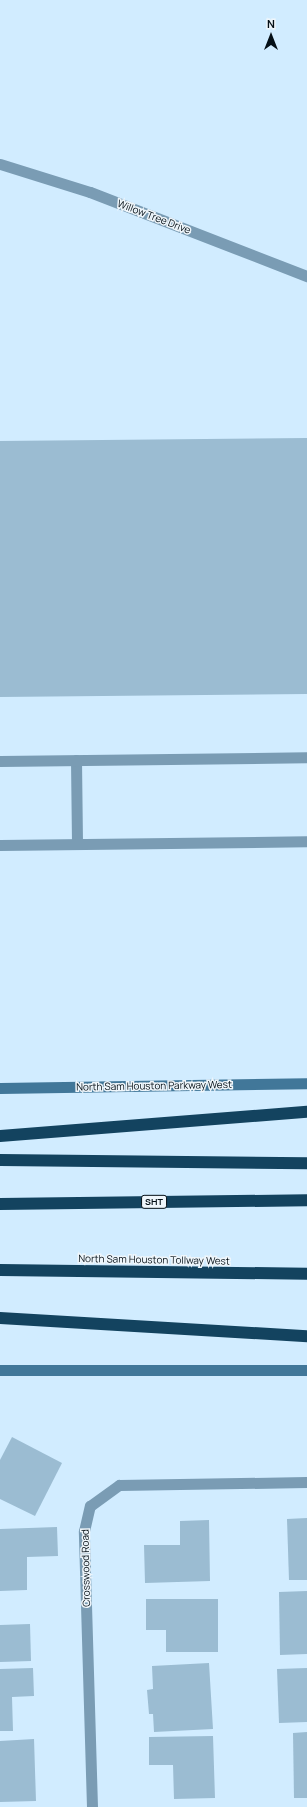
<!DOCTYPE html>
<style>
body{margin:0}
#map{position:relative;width:307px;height:1807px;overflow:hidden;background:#d1ecff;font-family:Manrope,sans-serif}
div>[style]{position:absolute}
.building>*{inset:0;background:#9bbcd2}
.service>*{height:11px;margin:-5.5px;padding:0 5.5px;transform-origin:5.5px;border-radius:5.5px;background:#7a9cb4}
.minor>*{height:11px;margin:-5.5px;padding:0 5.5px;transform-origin:5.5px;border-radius:5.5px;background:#7a9cb4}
.secondary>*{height:11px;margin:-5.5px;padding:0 5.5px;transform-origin:5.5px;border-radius:5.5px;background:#417799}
.motorway>*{height:12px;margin:-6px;padding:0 6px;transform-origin:6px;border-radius:6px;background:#13435f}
span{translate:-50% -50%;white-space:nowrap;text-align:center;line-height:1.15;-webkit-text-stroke:3px #eff6fb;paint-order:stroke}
.shield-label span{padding:1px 3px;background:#eff6fb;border:1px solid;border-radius:3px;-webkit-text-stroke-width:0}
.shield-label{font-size:9px;color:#040f16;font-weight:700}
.street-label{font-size:10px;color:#040f16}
.north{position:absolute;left:251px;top:16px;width:40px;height:40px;-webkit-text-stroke:3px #eff6fb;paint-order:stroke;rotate:0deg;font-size:11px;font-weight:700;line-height:16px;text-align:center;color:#040f16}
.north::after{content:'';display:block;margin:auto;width:14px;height:18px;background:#040f16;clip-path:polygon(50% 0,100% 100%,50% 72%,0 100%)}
</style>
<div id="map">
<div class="building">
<div style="clip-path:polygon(307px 438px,307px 694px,0 697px,0 441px)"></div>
<div style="clip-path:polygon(12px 1437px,62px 1463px,35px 1516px,0 1499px,0 1460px)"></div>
<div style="clip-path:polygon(307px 1518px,307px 1580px,289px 1580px,287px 1519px)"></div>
<div style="clip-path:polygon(209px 1520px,210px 1581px,145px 1583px,144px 1545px,180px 1545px,180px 1521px)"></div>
<div style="clip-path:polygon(57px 1527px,58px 1556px,27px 1557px,27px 1590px,0 1591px,0 1529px)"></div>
<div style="clip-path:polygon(307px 1591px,307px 1654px,280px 1655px,279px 1592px)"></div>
<div style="clip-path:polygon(146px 1599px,218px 1599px,218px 1652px,166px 1652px,166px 1630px,146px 1630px)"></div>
<div style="clip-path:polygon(30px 1624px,31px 1661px,0 1662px,0 1625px)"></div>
<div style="clip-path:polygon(209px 1663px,213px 1729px,154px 1732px,153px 1714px,149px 1714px,147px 1690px,153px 1689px,152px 1666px)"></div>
<div style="clip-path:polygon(33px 1668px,34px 1696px,12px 1697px,13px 1731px,0 1731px,0 1669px)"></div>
<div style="clip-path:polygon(307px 1668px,307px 1722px,279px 1723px,277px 1669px)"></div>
<div style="clip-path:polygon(307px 1732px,307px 1798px,294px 1798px,293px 1733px)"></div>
<div style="clip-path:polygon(213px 1736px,215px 1798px,174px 1799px,173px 1765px,149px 1765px,149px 1737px)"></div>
<div style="clip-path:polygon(34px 1739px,36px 1801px,0 1802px,0 1741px)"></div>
</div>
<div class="service">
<div style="left:76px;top:760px;width:84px;rotate:89.3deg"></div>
<div style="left:0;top:761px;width:307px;rotate:-0.7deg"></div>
<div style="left:0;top:845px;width:307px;rotate:-0.7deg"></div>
</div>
<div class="minor">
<div style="left:0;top:164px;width:94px;rotate:17.3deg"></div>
<div style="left:90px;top:192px;width:233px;rotate:21.2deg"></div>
<div style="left:92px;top:1807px;width:276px;rotate:-91.7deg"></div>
<div style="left:84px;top:1531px;width:26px;rotate:-77deg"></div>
<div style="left:90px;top:1506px;width:36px;rotate:-36deg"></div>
<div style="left:119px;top:1485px;width:188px;rotate:-0.9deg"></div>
</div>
<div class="secondary">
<div style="left:0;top:1088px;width:307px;rotate:-0.9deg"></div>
<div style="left:0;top:1370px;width:307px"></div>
</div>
<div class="motorway">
<div style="left:0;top:1136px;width:308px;rotate:-4.5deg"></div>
<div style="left:0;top:1160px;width:307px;rotate:0.6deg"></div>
<div style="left:0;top:1204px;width:307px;rotate:-0.7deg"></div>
<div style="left:0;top:1270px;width:307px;rotate:0.7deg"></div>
<div style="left:0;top:1318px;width:308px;rotate:3.4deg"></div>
</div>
<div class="shield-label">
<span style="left:154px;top:1202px">SHT</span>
</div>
<div class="street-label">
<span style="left:154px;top:217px;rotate:21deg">Willow Tree Drive</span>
<span style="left:154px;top:1086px;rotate:-1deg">North Sam Houston Parkway West</span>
<span style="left:154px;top:1260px;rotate:1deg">North Sam Houston Tollway West</span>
<span style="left:86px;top:1568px;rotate:-91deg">Crosswood Road</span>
</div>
<div class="north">N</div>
</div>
